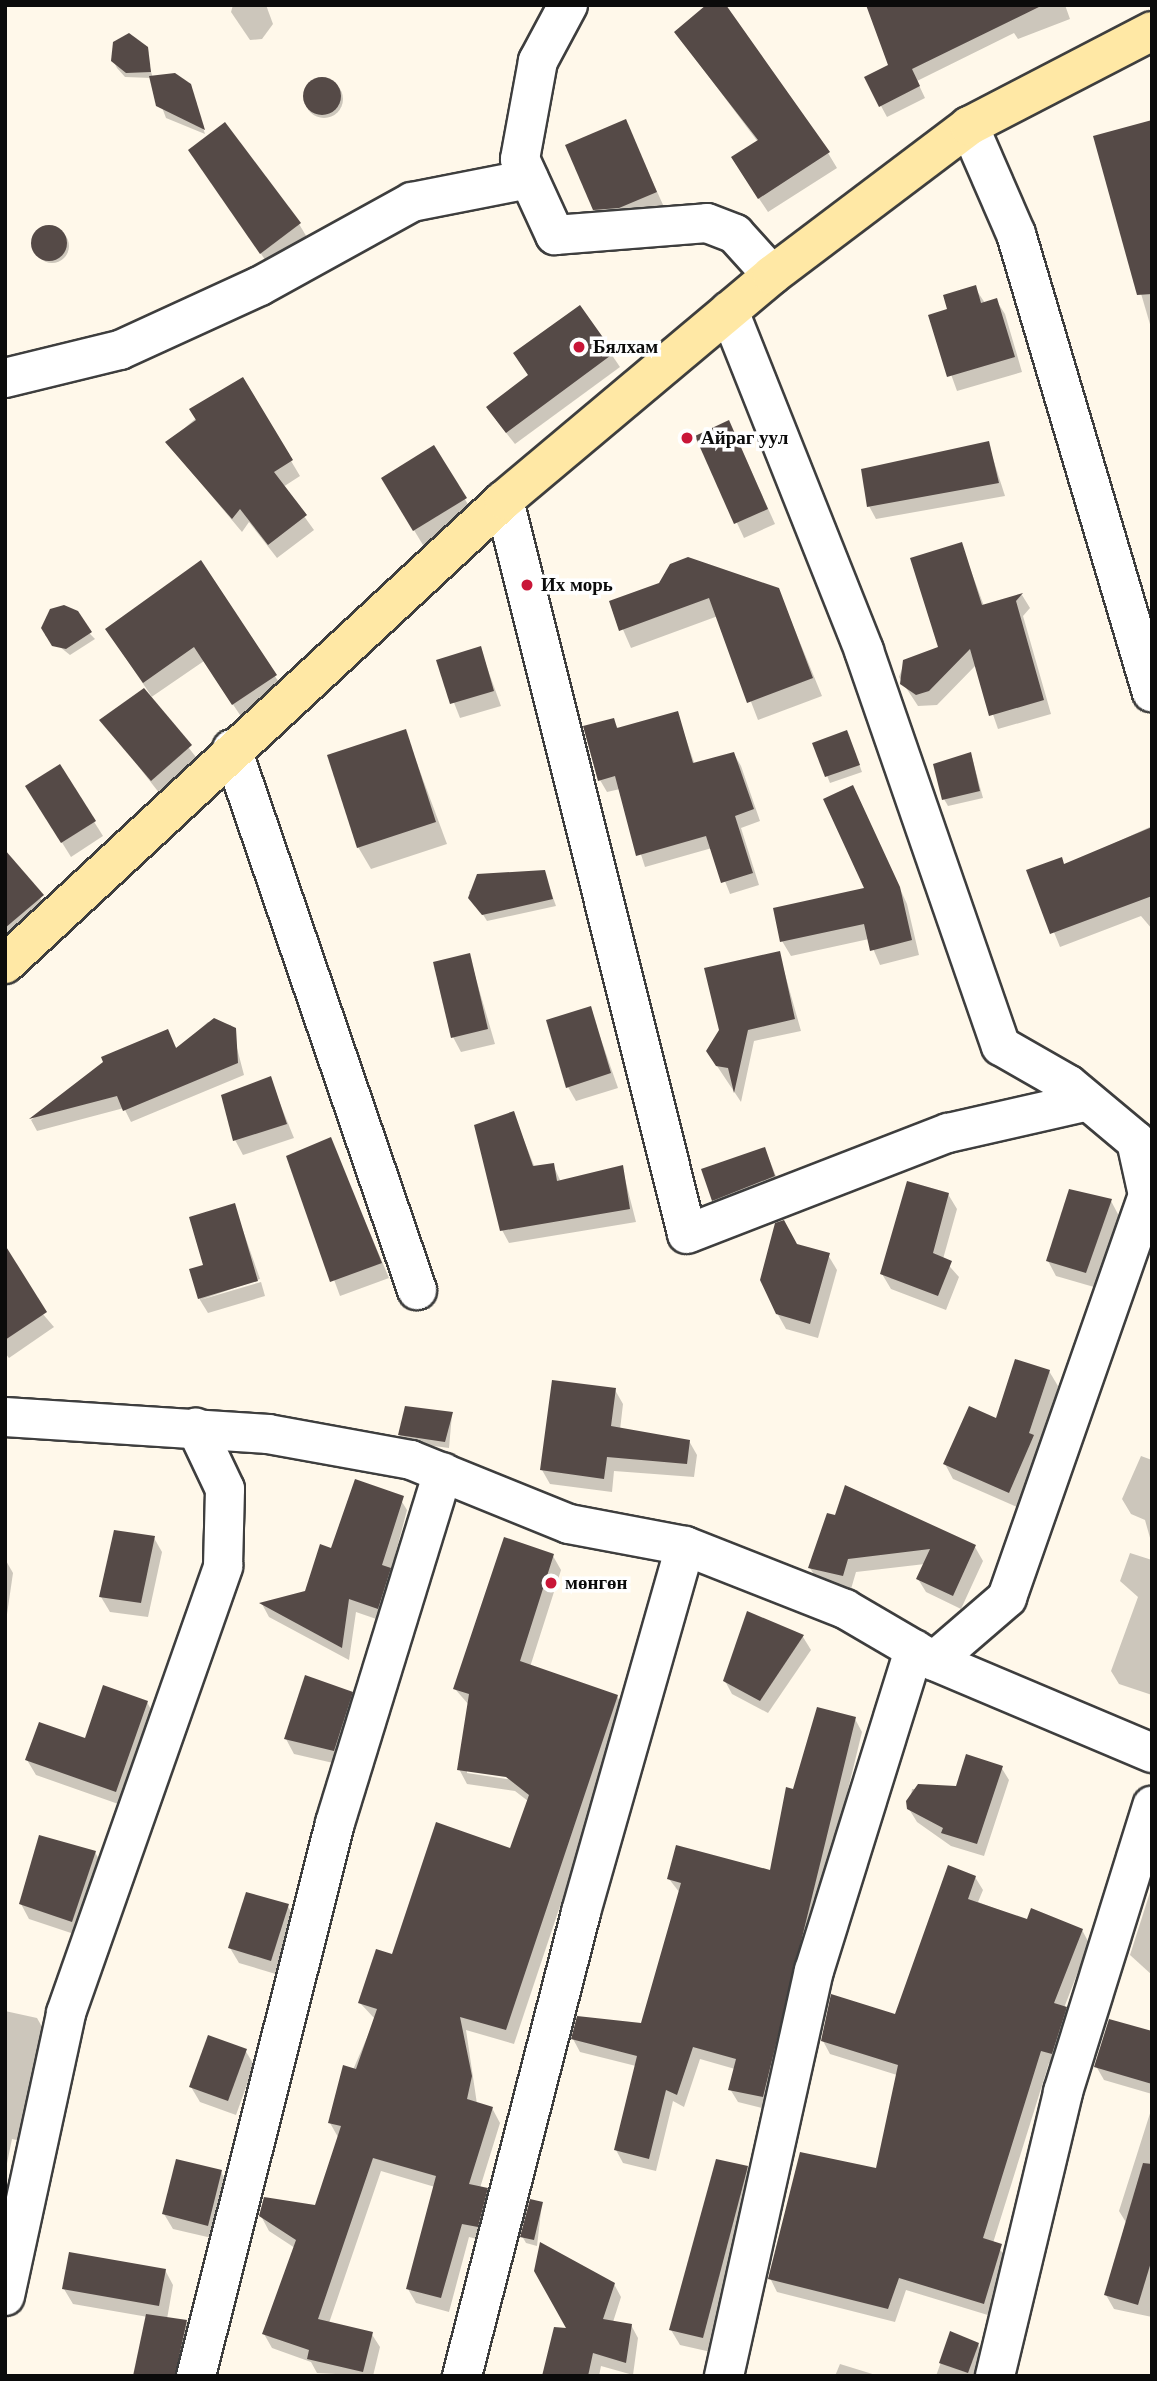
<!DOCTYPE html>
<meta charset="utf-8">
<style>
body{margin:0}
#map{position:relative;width:1157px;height:2381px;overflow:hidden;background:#fff8ea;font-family:"Times New Roman",serif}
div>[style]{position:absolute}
.shadow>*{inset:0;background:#0003}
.round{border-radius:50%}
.building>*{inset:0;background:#554a47}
.roads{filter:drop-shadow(2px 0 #3e3e3e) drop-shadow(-2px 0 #3e3e3e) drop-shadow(0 2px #3e3e3e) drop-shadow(0 -2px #3e3e3e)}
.minor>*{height:38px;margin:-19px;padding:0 19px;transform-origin:19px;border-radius:19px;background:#fff}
.secondary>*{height:38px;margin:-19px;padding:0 19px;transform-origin:19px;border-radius:19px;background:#ffe8a5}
.dots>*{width:19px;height:19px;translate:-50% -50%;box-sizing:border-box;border:4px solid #fff;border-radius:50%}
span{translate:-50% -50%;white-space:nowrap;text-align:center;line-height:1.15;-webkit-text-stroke:7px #fff;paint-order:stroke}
.poi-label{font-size:19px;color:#0b0b0b;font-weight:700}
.left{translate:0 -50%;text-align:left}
.frame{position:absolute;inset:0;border:7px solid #0b0b0b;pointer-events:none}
</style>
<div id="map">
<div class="shadow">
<div style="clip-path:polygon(233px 5px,266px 5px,273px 24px,262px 39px,250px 40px,231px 12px)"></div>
<div style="clip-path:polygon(940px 5px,1065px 5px,1070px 19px,1018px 39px,1014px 33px,917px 81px,925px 98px,887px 117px,881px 106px,891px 66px)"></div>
<div style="clip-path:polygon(676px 33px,828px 153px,837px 168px,768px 212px,741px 172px,758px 142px)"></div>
<div style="clip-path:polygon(129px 35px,143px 46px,153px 78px,190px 88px,205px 134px,166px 118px,151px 78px,125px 77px,117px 68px,113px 60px)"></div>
<div class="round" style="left:305px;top:80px;width:38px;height:38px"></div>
<div style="clip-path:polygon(625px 121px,664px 207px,628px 222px,603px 224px,594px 209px)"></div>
<div style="clip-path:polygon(1152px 122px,1152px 331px,1095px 137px)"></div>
<div style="clip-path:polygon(190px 150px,299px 224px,308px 239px,270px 267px)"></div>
<div class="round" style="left:35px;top:229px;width:34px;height:34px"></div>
<div style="clip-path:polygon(975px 288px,985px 303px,996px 300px,1005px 314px,1022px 372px,957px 391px,930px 316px,949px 310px)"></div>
<div style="clip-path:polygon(580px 308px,620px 367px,515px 444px,496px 420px)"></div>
<div style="clip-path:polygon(242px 379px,300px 476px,283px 487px,314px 530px,277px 558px,249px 522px,242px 532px,167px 443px)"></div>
<div style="clip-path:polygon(697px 437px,736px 437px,775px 524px,744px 538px)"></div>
<div style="clip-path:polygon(988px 443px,1005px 496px,876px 519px,869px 506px)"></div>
<div style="clip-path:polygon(433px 448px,474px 514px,423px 545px,383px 479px)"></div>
<div style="clip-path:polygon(961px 544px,984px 606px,1022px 595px,1030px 608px,1023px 616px,1051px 714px,998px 729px,976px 665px,937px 705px,918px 706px,899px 677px,905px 661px,940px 648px)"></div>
<div style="clip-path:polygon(200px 562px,284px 690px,242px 718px,204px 661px,150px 698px,199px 761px,160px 794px,110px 730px,152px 697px,107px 630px)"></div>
<div style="clip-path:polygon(778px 589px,822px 696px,758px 720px,718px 616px,631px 648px,611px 602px)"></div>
<div style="clip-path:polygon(64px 607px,95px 639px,70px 655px,45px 635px,47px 616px)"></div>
<div style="clip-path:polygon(480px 648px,501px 706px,460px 718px,438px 662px)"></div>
<div style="clip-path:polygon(677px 713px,695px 765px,734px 754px,741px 766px,760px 821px,741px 828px,759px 885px,730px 894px,712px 848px,645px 867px,620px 789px,607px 792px,600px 780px,613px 720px,619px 730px)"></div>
<div style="clip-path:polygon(405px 731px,447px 844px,371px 869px,358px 847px)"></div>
<div style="clip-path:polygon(850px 739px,862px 772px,830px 783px,814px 744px)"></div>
<div style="clip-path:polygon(971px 754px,983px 798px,948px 806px,944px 799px)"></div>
<div style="clip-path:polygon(59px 766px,103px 836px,71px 857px,36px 801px)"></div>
<div style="clip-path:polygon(853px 787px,907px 904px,919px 955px,880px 965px,869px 939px,791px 956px,782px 941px,866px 889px)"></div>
<div style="clip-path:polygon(1152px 826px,1152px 929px,1141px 916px,1060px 947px,1029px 871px,1064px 866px)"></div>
<div style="clip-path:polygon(5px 853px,54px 916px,5px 958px)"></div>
<div style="clip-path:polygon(544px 872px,556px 906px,487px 921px,469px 892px,485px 874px)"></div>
<div style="clip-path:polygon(779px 953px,801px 1031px,754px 1041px,741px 1102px,715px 1063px)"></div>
<div style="clip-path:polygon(469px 955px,495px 1044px,461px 1052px,453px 1037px)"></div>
<div style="clip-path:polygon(590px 1008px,618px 1088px,576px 1101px,568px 1087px)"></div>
<div style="clip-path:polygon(208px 1022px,231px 1025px,244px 1075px,131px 1122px,124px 1108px,37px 1131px,31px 1120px,105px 1063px,167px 1032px,177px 1049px)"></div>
<div style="clip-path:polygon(270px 1079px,294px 1138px,243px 1155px,235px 1140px)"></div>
<div style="clip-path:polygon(513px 1113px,535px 1168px,553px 1165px,561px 1182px,622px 1167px,636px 1222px,509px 1243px,502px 1230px)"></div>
<div style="clip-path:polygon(330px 1139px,389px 1278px,340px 1296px,289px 1157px)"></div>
<div style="clip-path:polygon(765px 1149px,782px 1191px,722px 1215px,714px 1200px)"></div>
<div style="clip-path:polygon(948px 1194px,957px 1209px,943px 1259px,959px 1277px,946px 1310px,891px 1289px,882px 1274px)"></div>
<div style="clip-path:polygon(1111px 1201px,1119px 1216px,1094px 1287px,1056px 1276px,1048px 1261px)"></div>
<div style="clip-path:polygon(234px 1205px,260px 1279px,200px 1300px,191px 1270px,205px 1266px)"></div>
<div style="clip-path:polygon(797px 1246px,828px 1255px,837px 1270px,818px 1338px,786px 1329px,777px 1313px)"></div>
<div style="clip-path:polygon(5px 1270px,54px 1327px,9px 1358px,5px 1353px)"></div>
<div style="clip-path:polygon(261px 1282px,265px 1296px,208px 1313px,200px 1300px)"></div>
<div style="clip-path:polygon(1049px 1371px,1058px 1386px,1042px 1451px,1017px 1507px,953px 1479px,945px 1464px)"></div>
<div style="clip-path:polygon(615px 1390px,623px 1404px,620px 1430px,689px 1441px,697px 1455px,694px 1477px,614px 1471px,612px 1492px,550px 1484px,542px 1470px)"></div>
<div style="clip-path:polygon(452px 1414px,449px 1448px,404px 1442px,400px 1435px)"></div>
<div style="clip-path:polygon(1141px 1456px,1152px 1460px,1152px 1545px,1145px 1520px,1131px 1514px,1122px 1499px)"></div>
<div style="clip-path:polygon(399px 1497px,407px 1510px,391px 1571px,397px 1583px,385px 1622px,356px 1612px,349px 1660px,269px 1617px,262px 1604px,306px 1592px,332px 1550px)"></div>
<div style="clip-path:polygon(828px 1515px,975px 1547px,983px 1561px,961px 1609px,926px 1592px,918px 1579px,925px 1564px,856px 1572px,851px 1589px,818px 1581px,810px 1568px)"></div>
<div style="clip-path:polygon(154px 1538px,162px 1552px,148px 1617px,110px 1612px,101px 1597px)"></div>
<div style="clip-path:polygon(1130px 1553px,1152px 1560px,1152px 1695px,1119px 1684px,1111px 1671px,1138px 1597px,1120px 1581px)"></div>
<div style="clip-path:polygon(evenodd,553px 1556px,561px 1570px,530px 1667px,617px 1696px,625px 1711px,514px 2044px,466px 2030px,477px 2104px,492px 2108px,500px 2123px,480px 2188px,495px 2204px,485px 2241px,469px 2237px,449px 2312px,416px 2303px,408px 2289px,435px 2187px,381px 2171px,329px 2323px,371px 2333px,380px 2347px,373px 2376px,317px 2373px,311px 2362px,272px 2348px,264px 2334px,295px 2248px,269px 2231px,261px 2216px,316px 2207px,338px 2137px,330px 2123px,375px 2019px,360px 2003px,393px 1956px,511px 1850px,528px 1801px,515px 1791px,467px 1784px,459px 1769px,469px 1705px,455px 1689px,553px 1556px,467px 1769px,514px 1777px,514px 1780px,467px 1773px,467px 1769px)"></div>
<div style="clip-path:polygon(5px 1559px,13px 1573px,5px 1628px)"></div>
<div style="clip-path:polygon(748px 1613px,803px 1637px,811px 1650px,768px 1713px,732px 1694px,725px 1681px)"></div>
<div style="clip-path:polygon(351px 1693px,360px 1708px,342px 1765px,294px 1754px,286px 1739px)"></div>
<div style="clip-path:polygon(147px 1702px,155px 1717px,124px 1806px,36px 1775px,27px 1760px,86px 1740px)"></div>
<div style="clip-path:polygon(855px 1719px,862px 1732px,770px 2110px,738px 2102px,730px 2089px,735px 2069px,700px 2059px,684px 2107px,673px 2101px,656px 2171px,623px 2163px,616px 2150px,636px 2066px,580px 2052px,573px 2039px,643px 2025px,680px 1893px,669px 1879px,772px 1872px,794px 1791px)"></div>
<div style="clip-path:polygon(1001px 1767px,1009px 1780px,984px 1856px,951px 1846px,917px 1822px,909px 1809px,912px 1789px,958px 1788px)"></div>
<div style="clip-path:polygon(95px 1852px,103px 1867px,80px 1936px,29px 1919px,21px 1904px)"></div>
<div style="clip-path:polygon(975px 1877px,983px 1890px,978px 1902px,1028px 1921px,1082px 1930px,1089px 1943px,1064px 2008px,1073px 2021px,1059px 2066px,1049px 2063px,993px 2243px,1009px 2259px,991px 2316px,906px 2290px,895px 2322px,777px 2292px,770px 2278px,877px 2171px,897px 2075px,830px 2054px,823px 2041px,896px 2017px)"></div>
<div style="clip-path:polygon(1152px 1886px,1152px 1975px,1130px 1955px)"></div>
<div style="clip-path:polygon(287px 1905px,296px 1920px,279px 1975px,239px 1963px,230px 1948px)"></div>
<div style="clip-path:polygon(5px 2011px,37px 2018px,45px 2032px,21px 2141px,12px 2139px,5px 2173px)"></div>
<div style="clip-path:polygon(1152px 2033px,1152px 2094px,1104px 2080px,1096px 2066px)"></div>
<div style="clip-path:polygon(245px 2050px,254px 2065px,236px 2115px,200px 2102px,191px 2087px)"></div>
<div style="clip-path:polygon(1152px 2107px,1152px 2317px,1114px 2309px,1106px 2295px,1127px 2224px,1119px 2211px)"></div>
<div style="clip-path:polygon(747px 2167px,756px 2182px,711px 2352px,680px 2345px,671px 2330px)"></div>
<div style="clip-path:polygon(221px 2172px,229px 2187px,216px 2239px,173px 2229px,164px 2214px)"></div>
<div style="clip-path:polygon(542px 2203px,537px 2246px,526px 2243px,522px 2236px)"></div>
<div style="clip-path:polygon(165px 2270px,173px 2285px,167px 2319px,186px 2322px,194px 2335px,186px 2376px,136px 2376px,148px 2317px,73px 2304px,64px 2289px)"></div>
<div style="clip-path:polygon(614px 2284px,621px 2297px,613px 2322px,631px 2325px,638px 2338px,633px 2375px,601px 2366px,599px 2376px,544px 2376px,569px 2330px)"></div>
<div style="clip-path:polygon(951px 2334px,978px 2344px,985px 2357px,979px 2376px,936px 2376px)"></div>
<div style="clip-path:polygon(840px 2364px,879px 2376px,835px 2376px)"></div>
</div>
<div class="building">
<div style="clip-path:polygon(706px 5px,726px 5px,830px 152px,758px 199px,731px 157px,758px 140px,674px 32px)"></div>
<div style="clip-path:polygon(866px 5px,1043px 5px,912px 69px,920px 86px,879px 107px,864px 77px,888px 65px)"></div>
<div style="clip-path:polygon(129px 33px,148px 47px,151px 72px,126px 73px,111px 61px,113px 42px)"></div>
<div style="clip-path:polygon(175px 73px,191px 84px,205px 130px,156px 106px,149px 76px)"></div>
<div class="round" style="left:303px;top:77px;width:38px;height:38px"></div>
<div style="clip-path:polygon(626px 119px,657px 192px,619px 208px,593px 210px,565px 145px)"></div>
<div style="clip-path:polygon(1152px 120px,1152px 294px,1137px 295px,1093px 136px)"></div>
<div style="clip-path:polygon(225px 122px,301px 223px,260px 254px,188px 150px)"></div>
<div class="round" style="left:31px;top:225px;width:36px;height:36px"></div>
<div style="clip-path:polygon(976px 285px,981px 303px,997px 298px,1015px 357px,947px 377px,928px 315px,947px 309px,943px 295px)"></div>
<div style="clip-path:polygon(580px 305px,614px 353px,506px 433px,486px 407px,528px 375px,513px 353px)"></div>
<div style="clip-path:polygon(243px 377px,293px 460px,274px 472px,307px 515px,268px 545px,240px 509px,232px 519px,165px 442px,196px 420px,189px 409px)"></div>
<div style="clip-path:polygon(729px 420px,768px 509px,734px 524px,695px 436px)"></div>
<div style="clip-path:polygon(989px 441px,999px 483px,867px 507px,861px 469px)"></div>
<div style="clip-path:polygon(434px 445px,467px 498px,413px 531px,381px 478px)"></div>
<div style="clip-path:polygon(962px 542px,982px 605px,1023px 593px,1016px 601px,1044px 700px,989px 716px,970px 649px,929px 691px,916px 695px,900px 684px,903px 660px,938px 647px,910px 558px)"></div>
<div style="clip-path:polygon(688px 557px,779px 588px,813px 678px,747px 703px,709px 598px,619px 631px,609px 601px,659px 583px,670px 564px)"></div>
<div style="clip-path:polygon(201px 560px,277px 675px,232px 705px,194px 647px,143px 683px,105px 629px)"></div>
<div style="clip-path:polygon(64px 605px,78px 611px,92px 632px,66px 649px,52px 646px,41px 628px,50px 609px)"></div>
<div style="clip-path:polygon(481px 646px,494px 691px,450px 704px,436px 660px)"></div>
<div style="clip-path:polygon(144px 688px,192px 745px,151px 781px,99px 720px)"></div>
<div style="clip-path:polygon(678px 711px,693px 763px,734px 752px,754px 809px,735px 816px,753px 873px,721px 883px,706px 836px,636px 856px,615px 776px,598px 781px,583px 726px,614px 718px,617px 728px)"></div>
<div style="clip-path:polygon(406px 729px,436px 822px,357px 848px,327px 755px)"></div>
<div style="clip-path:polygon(847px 730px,860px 765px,825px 777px,812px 743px)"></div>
<div style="clip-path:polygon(971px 752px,980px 791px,942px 800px,933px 764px)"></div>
<div style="clip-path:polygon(60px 764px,96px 821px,61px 843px,25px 786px)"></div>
<div style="clip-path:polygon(853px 785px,900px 887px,912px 940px,870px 951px,864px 924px,780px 942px,773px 908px,864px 888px,823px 799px)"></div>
<div style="clip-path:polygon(1152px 827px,1152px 896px,1050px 934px,1026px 870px,1062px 857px,1064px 864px)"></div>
<div style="clip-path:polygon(5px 850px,44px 895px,5px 928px)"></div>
<div style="clip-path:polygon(545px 870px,553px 899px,482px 915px,468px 898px,477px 874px)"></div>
<div style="clip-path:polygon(780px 951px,795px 1019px,748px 1030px,734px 1093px,728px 1068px,716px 1066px,706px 1051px,719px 1030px,704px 968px)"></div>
<div style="clip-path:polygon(470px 953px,488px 1029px,451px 1038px,433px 962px)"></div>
<div style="clip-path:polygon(591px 1006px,611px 1073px,566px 1088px,546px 1020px)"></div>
<div style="clip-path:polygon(214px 1018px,236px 1028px,238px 1063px,123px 1111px,117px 1096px,29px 1119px,103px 1062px,101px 1057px,168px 1029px,176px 1048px)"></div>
<div style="clip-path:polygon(271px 1076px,287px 1124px,233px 1141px,221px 1095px)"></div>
<div style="clip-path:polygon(514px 1111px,533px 1166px,554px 1163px,557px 1181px,623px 1165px,630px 1209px,500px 1231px,474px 1125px)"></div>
<div style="clip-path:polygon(331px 1137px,382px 1263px,330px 1282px,286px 1156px)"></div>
<div style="clip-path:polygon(765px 1147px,775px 1176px,712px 1201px,701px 1169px)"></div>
<div style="clip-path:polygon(907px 1181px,949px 1193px,933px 1253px,952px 1261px,938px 1296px,880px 1274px)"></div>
<div style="clip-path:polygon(1069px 1189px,1112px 1199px,1086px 1273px,1046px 1261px)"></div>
<div style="clip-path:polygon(235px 1203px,258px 1281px,198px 1299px,189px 1269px,203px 1265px,189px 1217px)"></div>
<div style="clip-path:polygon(784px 1220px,797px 1244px,830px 1253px,810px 1324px,776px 1314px,760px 1280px,775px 1223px)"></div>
<div style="clip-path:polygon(5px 1245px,47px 1312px,5px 1340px)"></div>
<div style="clip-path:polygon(1015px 1359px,1050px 1370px,1029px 1433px,1034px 1435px,1009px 1493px,943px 1464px,969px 1406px,996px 1418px)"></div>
<div style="clip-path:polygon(552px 1380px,616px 1388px,611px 1426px,690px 1440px,687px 1464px,607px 1457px,604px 1479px,540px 1470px)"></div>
<div style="clip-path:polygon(405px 1406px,453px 1412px,445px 1442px,398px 1435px)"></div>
<div style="clip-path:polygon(355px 1479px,404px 1496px,382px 1565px,391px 1568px,378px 1609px,349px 1599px,342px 1648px,259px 1603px,305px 1591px,320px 1544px,331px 1548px)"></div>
<div style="clip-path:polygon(845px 1485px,976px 1545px,953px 1596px,916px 1579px,930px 1549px,848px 1559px,843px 1576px,808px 1568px,827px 1513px,835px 1515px)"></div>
<div style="clip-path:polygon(114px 1530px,155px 1536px,141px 1603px,99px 1597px)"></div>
<div style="clip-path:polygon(504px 1537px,554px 1554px,520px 1661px,618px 1695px,506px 2030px,460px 2017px,472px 2076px,467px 2099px,493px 2107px,469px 2184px,488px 2188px,478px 2227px,462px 2224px,441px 2298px,406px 2289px,436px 2176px,373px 2158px,318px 2319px,373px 2332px,363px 2372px,307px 2359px,309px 2350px,262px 2334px,296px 2240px,259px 2216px,264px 2197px,315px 2205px,341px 2126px,328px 2123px,343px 2065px,356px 2069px,377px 2009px,358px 2003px,376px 1949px,392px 1954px,436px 1822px,510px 1848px,529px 1795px,506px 1777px,457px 1770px,469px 1694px,453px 1689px)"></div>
<div style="clip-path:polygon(747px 1611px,804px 1635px,760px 1701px,723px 1681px)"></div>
<div style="clip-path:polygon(305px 1675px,353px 1692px,334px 1751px,284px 1739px)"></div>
<div style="clip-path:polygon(103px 1685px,148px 1701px,116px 1792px,25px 1760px,39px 1722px,85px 1738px)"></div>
<div style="clip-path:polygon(817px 1707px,856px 1717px,763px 2097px,728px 2090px,736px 2059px,693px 2047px,677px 2095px,666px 2090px,649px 2159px,614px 2150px,637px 2056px,571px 2039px,577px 2016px,641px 2023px,681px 1883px,667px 1879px,676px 1845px,770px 1870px,786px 1787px,793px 1789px)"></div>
<div style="clip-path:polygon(966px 1754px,1003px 1766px,977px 1844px,941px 1833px,943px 1828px,907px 1809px,906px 1801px,918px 1784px,956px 1786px)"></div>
<div style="clip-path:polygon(39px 1835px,96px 1851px,72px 1922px,19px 1904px)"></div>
<div style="clip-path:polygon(948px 1865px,976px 1876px,968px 1899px,1027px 1919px,1031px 1908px,1083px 1929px,1054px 2003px,1067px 2007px,1052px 2054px,1041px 2051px,983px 2238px,1002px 2244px,984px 2304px,899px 2278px,888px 2309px,768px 2279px,800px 2152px,876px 2168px,898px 2065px,821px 2041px,831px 1994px,895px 2014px)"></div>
<div style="clip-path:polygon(246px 1892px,289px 1904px,271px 1961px,228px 1948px)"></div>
<div style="clip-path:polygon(1109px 2019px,1152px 2031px,1152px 2084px,1094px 2067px)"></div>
<div style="clip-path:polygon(208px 2035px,247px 2049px,228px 2101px,189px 2087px)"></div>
<div style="clip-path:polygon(176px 2159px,222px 2170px,208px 2226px,162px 2214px)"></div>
<div style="clip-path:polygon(716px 2159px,748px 2166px,703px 2338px,669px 2330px)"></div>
<div style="clip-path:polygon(1143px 2163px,1152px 2164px,1152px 2259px,1138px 2305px,1104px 2295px)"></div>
<div style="clip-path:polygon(530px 2199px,543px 2202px,534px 2240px,520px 2237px)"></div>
<div style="clip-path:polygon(540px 2242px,615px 2283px,603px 2319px,632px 2324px,626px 2363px,593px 2353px,588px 2376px,542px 2376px,554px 2327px,566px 2328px,534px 2271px)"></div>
<div style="clip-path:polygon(69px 2252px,166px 2269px,159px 2306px,62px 2289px)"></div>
<div style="clip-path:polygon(146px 2314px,187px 2320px,175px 2376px,133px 2376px)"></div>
<div style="clip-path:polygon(950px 2331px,979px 2343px,968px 2373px,939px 2363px)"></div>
</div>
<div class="roads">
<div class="minor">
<div style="left:568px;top:5px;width:64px;rotate:118.2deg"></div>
<div style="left:538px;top:61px;width:100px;rotate:100.4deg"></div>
<div style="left:520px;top:159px;width:84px;rotate:65.3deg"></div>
<div style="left:555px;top:235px;width:152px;rotate:-4.5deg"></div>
<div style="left:707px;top:223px;width:30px;rotate:21deg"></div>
<div style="left:735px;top:234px;width:55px;rotate:47.9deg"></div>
<div style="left:969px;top:126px;width:118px;rotate:66.5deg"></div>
<div style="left:1016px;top:234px;width:478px;rotate:73.5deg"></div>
<div style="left:729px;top:311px;width:366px;rotate:68.3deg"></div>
<div style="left:864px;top:651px;width:418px;rotate:70.9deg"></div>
<div style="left:1001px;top:1046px;width:78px;rotate:29.8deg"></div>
<div style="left:1069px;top:1085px;width:87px;rotate:39.9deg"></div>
<div style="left:1136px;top:1141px;width:55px;rotate:77.5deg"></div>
<div style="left:1148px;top:1195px;width:427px;rotate:109.3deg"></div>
<div style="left:1007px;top:1598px;width:96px;rotate:139.2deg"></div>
<div style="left:5px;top:378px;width:118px;rotate:-13.7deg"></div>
<div style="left:120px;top:350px;width:154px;rotate:-24.6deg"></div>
<div style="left:260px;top:286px;width:174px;rotate:-28.9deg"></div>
<div style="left:412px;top:202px;width:119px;rotate:-11.1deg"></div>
<div style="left:504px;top:500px;width:756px;rotate:76deg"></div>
<div style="left:687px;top:1234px;width:280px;rotate:-21.2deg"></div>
<div style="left:948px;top:1133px;width:139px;rotate:-12.8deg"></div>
<div style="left:232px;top:749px;width:572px;rotate:71.12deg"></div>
<div style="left:5px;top:1417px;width:264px;rotate:3.7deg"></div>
<div style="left:268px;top:1434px;width:145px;rotate:10.3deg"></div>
<div style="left:411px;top:1460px;width:170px;rotate:22.1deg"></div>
<div style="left:569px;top:1524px;width:118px;rotate:10.7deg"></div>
<div style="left:685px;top:1546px;width:172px;rotate:21.5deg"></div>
<div style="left:845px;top:1609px;width:103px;rotate:30.3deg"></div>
<div style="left:934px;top:1661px;width:237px;rotate:22.9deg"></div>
<div style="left:5px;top:2296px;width:289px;rotate:-77.8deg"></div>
<div style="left:66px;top:2013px;width:474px;rotate:-70.6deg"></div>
<div style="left:223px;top:1566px;width:77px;rotate:-88.5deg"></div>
<div style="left:225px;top:1489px;width:68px;rotate:-115.4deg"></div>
<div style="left:196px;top:2376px;width:570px;rotate:-75.89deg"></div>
<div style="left:335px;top:1823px;width:367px;rotate:-72.9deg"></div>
<div style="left:462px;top:2376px;width:479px;rotate:-75.6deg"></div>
<div style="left:581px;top:1912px;width:380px;rotate:-74.1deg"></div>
<div style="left:724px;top:2376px;width:415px;rotate:-77.5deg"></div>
<div style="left:814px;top:1971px;width:337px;rotate:-72.7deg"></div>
<div style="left:995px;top:2376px;width:292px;rotate:-76.5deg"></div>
<div style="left:1063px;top:2092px;width:300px;rotate:-72.7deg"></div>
</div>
<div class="secondary">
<div style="left:5px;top:964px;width:681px;rotate:-42.92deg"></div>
<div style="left:504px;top:500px;width:350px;rotate:-40deg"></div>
<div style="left:772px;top:275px;width:247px;rotate:-37.1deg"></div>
<div style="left:969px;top:126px;width:206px;rotate:-27.4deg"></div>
</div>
</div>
<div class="dots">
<div style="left:579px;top:347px;background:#c91638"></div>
<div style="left:687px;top:438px;background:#c91638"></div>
<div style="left:527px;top:585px;background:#c91638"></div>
<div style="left:551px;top:1583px;background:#c91638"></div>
</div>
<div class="poi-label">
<span class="left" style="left:593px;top:347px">Бялхам</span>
<span class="left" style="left:701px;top:438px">Айраг уул</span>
<span class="left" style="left:541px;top:585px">Их морь</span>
<span class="left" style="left:565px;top:1583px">мөнгөн</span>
</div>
<div class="frame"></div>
</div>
